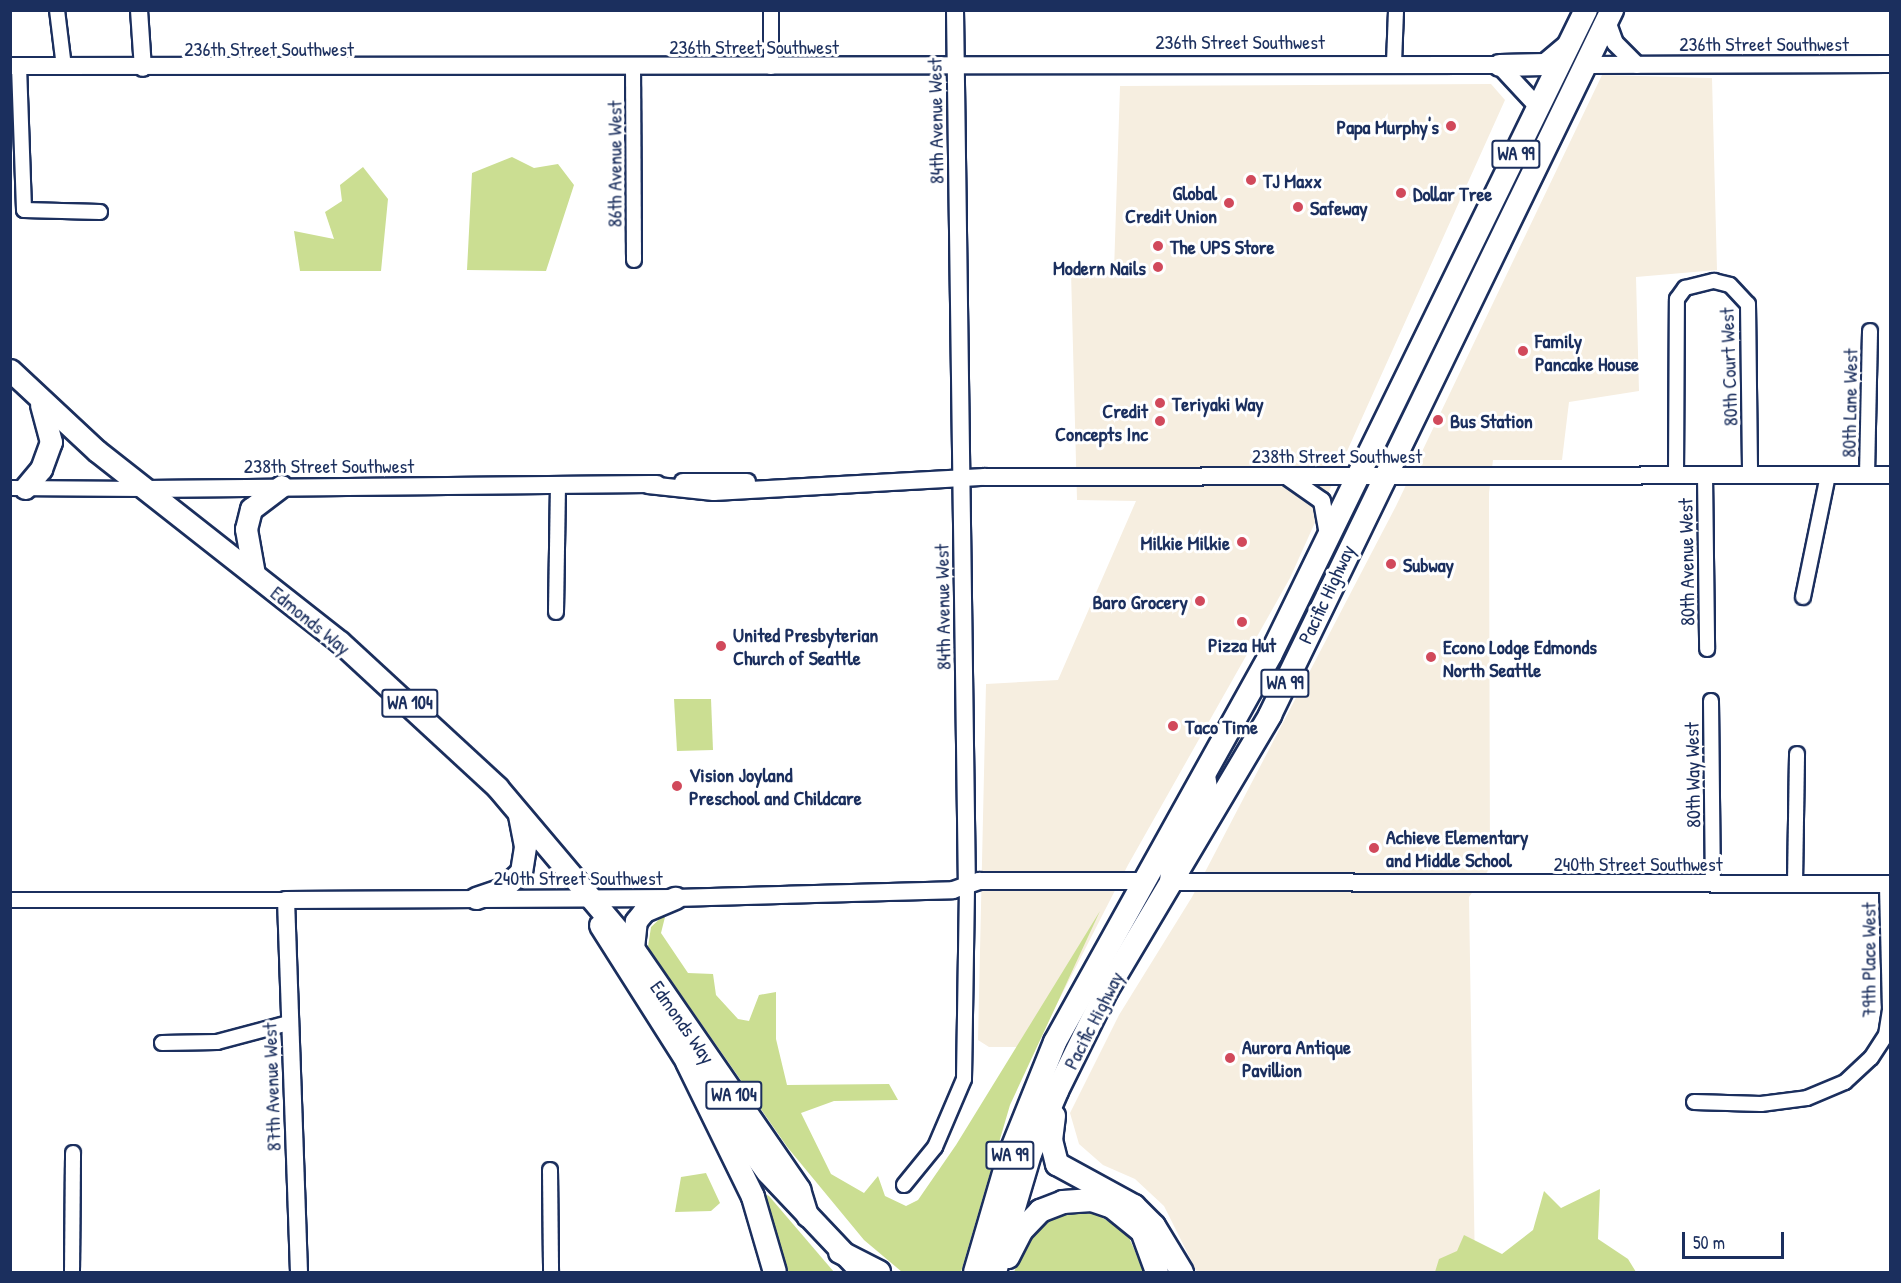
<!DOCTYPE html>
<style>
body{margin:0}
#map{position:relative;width:1901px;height:1283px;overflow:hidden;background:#fff;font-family:"Patrick Hand",sans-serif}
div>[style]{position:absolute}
.built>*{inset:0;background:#f6eee0}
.green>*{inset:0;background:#cbde92}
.roads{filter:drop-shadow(2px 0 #1b2f5e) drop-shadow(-2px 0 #1b2f5e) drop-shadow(0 2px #1b2f5e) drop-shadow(0 -2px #1b2f5e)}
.minor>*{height:14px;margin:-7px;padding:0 7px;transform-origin:7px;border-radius:7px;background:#fff}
.tertiary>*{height:16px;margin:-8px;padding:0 8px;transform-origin:8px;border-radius:8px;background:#fff}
.primary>*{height:21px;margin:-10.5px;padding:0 10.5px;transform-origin:10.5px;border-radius:10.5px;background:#fff}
.trunk>*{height:22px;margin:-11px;padding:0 11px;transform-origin:11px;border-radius:11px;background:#fff}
.dots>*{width:16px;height:16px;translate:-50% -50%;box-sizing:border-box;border:3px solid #fff;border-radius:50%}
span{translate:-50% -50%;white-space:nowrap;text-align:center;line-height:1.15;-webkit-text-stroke:6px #fff;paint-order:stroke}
.shield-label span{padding:2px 4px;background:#fff;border:2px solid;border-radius:4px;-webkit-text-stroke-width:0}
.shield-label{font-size:18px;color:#1b2f5e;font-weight:700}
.street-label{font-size:20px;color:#1b2f5e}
.poi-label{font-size:20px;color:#1b2f5e;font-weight:700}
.right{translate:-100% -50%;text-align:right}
.left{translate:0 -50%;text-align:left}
.frame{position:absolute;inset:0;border:12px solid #1b2f5e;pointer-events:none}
.scale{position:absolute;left:1682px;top:1232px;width:102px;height:27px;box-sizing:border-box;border:3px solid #1b2f5e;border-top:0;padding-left:8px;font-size:18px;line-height:21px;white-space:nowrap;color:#1b2f5e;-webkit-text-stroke:4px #fff;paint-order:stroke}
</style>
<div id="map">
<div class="built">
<div style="clip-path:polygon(1602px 75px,1712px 78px,1717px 270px,1636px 277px,1639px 391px,1569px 402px,1562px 460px,1493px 460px,1489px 493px,1490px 868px,1469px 897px,1475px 1272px,1197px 1272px,1164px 1206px,1135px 1179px,1103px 1165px,1079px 1144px,1070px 1113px,1119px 1015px,1192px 897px,1396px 506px)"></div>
<div style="clip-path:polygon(1491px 84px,1505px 100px,1290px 578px,1128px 865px,1035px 1047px,989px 1047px,978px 1040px,986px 684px,1058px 680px,1136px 501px,1077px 500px,1071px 272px,1114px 271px,1120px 86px)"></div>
</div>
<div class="green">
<div style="clip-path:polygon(512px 157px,534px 168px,558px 164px,574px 185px,546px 271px,467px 270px,472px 173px)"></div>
<div style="clip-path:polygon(363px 167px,388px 199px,381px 271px,300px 271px,294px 231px,334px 239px,325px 212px,342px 201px,340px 185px)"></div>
<div style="clip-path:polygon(674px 699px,711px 699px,713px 750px,677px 751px)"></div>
<div style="clip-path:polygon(1100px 911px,1010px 1105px,961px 1272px,902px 1272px,864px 1240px,788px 1148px,648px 947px,651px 927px,666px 913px,661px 933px,688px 973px,713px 974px,716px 995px,738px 1019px,749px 1021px,759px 995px,776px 992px,776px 1039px,787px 1085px,889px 1084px,898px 1100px,834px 1101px,801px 1113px,831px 1174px,864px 1193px,878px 1176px,885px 1196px,906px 1206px,918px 1200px,956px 1145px)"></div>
<div style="clip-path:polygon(706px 1173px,720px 1203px,711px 1211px,675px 1212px,681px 1177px)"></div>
<div style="clip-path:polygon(1600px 1189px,1598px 1239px,1628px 1259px,1636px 1272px,1435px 1272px,1439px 1259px,1457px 1251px,1464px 1235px,1502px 1254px,1533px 1230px,1544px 1191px,1561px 1208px)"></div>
<div style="clip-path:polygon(765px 1194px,769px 1196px,834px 1272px,780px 1272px)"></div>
<div style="clip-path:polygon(1090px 1210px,1127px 1233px,1144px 1272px,1014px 1272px,1030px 1234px,1049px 1218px)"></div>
</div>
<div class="roads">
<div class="minor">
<div style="left:57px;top:10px;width:57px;rotate:83deg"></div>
<div style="left:771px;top:10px;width:57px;rotate:90deg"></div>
<div style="left:1394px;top:63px;width:53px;rotate:-87.8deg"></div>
<div style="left:19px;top:66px;width:144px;rotate:88deg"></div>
<div style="left:24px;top:210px;width:76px;rotate:1.5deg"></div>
<div style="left:633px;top:68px;width:192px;rotate:89.7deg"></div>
<div style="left:1676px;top:475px;width:176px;rotate:-89.7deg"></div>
<div style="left:1677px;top:299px;width:14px;rotate:-54deg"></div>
<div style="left:1685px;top:288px;width:30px;rotate:-14deg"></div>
<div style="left:1714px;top:281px;width:16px;rotate:14deg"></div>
<div style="left:1730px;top:285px;width:26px;rotate:47deg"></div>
<div style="left:1748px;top:304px;width:171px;rotate:89.3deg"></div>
<div style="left:1705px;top:475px;width:174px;rotate:89.3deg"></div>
<div style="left:1867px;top:475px;width:144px;rotate:-88.8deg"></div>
<div style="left:10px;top:488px;width:134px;rotate:0.4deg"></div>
<div style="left:1803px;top:597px;width:125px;rotate:-78.4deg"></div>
<div style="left:556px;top:612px;width:126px;rotate:-89.1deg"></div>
<div style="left:1711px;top:701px;width:183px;rotate:89.4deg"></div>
<div style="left:1795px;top:883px;width:129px;rotate:-89.1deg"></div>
<div style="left:10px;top:900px;width:276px"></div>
<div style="left:162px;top:1043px;width:55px;rotate:-1deg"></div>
<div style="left:217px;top:1042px;width:74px;rotate:-14.8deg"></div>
<div style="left:1694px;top:1102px;width:67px;rotate:1.7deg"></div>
<div style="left:1761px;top:1104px;width:46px;rotate:-7.4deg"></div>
<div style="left:1807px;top:1098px;width:41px;rotate:-22.8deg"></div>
<div style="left:1845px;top:1082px;width:35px;rotate:-43deg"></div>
<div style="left:1871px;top:1058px;width:27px;rotate:-57deg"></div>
<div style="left:1886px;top:1035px;width:26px;rotate:-81deg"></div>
<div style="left:1890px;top:1009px;width:125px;rotate:-91.4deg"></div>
<div style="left:550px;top:1170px;width:102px;rotate:89.4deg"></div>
<div style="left:904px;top:1185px;width:49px;rotate:-50.8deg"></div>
<div style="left:935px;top:1147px;width:74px;rotate:-66.9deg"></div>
<div style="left:964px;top:1079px;width:193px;rotate:-89.1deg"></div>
<div style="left:72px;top:1272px;width:119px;rotate:-89.5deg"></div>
</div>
<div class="tertiary">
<div style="left:139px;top:10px;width:58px;rotate:86.1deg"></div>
<div style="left:955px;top:10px;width:876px;rotate:89.22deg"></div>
<div style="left:1607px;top:21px;width:23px;rotate:70deg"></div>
<div style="left:1615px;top:43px;width:31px;rotate:45deg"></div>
<div style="left:1585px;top:65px;width:305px;rotate:-0.2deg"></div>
<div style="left:10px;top:66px;width:1489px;rotate:-0.04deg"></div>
<div style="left:1499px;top:65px;width:57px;rotate:47.1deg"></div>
<div style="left:1289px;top:478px;width:40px;rotate:34.9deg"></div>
<div style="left:1322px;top:501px;width:36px;rotate:80deg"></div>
<div style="left:683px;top:482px;width:64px"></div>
<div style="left:648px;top:485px;width:66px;rotate:6.1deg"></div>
<div style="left:714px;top:492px;width:271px;rotate:-3.2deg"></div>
<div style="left:985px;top:477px;width:905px;rotate:-0.13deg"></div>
<div style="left:146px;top:489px;width:511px;rotate:-0.56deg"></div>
<div style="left:1170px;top:882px;width:720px;rotate:0.16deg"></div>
<div style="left:299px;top:1272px;width:372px;rotate:-92deg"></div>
<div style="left:286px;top:900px;width:389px;rotate:-0.3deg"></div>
<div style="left:675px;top:898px;width:278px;rotate:-1.6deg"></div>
<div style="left:953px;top:890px;width:28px;rotate:-19deg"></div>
<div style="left:979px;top:881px;width:166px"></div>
</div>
<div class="primary">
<div style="left:1499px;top:65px;width:46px;rotate:-1.2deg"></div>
<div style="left:1545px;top:64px;width:31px;rotate:-40deg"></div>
<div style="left:10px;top:370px;width:119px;rotate:43deg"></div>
<div style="left:97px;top:451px;width:309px;rotate:38.2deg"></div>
<div style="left:340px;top:642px;width:214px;rotate:42.7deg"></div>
<div style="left:497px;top:787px;width:211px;rotate:49.8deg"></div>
<div style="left:633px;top:948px;width:293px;rotate:55.4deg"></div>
<div style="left:799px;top:1189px;width:28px;rotate:73deg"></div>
<div style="left:25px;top:488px;width:25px;rotate:-50deg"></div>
<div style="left:41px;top:469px;width:29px;rotate:-70deg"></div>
<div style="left:51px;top:442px;width:39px;rotate:-105deg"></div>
<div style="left:254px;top:574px;width:46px;rotate:-100.1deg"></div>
<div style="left:246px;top:529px;width:21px;rotate:-76deg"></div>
<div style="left:251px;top:509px;width:38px;rotate:-37deg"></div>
<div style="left:1170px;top:882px;width:24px;rotate:-85deg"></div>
<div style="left:1172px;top:858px;width:73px;rotate:-61.3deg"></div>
<div style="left:1207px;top:794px;width:18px;rotate:-99deg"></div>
<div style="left:476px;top:898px;width:28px;rotate:-19deg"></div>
<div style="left:502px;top:889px;width:25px;rotate:-42deg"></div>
<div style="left:521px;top:872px;width:26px;rotate:-81deg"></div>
<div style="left:525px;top:846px;width:32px;rotate:-101deg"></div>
<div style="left:600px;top:925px;width:162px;rotate:57.6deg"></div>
<div style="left:687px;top:1062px;width:136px;rotate:54deg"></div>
<div style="left:767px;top:1172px;width:125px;rotate:46.6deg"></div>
<div style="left:633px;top:948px;width:27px;rotate:-84deg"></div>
<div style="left:636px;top:921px;width:13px;rotate:-51deg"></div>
<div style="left:644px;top:911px;width:34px;rotate:-23deg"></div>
</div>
<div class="trunk">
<div style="left:687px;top:1062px;width:150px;rotate:63.9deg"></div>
<div style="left:753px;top:1197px;width:78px;rotate:73.7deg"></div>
<div style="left:1054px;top:1116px;width:24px;rotate:97deg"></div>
<div style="left:1051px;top:1140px;width:25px;rotate:76deg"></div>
<div style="left:1057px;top:1164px;width:88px;rotate:28.6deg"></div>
<div style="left:1134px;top:1206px;width:28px;rotate:45deg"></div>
<div style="left:1154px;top:1226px;width:54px;rotate:58.7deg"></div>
<div style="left:840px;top:1252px;width:44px;rotate:27.1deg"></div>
<div style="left:1008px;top:1257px;width:29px;rotate:-63deg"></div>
<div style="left:1021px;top:1231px;width:28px;rotate:-46deg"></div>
<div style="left:1040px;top:1211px;width:25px;rotate:-21deg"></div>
<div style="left:1063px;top:1202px;width:29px;rotate:-4deg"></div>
<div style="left:1092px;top:1200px;width:21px;rotate:19deg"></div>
<div style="left:1112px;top:1207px;width:38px;rotate:39deg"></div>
<div style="left:1142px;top:1231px;width:44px;rotate:69.9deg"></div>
<div style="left:975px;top:1272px;width:121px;rotate:-73.7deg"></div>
<div style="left:1009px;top:1156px;width:123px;rotate:-68deg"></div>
<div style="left:1055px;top:1042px;width:444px;rotate:-60.9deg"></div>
<div style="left:1271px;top:654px;width:717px;rotate:-63.94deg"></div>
<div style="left:995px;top:1272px;width:123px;rotate:-73.5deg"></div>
<div style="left:1030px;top:1154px;width:69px;rotate:-66.8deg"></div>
<div style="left:1057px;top:1091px;width:113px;rotate:-63.7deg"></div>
<div style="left:1107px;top:990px;width:320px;rotate:-59.3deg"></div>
<div style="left:1270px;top:715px;width:784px;rotate:-64.12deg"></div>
</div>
</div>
<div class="dots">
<div style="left:1451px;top:126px;background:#d1495b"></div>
<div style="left:1251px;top:180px;background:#d1495b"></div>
<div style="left:1401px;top:193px;background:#d1495b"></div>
<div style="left:1229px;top:203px;background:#d1495b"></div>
<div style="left:1298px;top:207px;background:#d1495b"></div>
<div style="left:1158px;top:246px;background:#d1495b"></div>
<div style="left:1158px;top:267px;background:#d1495b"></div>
<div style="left:1523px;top:351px;background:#d1495b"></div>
<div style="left:1160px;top:403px;background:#d1495b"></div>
<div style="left:1438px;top:420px;background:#d1495b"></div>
<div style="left:1160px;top:421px;background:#d1495b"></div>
<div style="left:1242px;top:542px;background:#d1495b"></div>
<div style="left:1391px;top:564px;background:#d1495b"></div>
<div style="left:1200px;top:601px;background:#d1495b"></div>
<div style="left:1242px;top:622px;background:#d1495b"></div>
<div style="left:721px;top:646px;background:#d1495b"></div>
<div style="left:1431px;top:657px;background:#d1495b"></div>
<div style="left:1173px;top:726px;background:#d1495b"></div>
<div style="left:677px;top:786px;background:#d1495b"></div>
<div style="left:1374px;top:848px;background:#d1495b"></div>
<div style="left:1230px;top:1058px;background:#d1495b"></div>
</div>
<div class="shield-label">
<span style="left:1516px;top:154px">WA 99</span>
<span style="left:1285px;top:683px">WA 99</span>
<span style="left:410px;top:703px">WA 104</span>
<span style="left:734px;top:1095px">WA 104</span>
<span style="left:1010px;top:1155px">WA 99</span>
</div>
<div class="street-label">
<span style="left:1240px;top:41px">236th Street Southwest</span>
<span style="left:1764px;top:43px">236th Street Southwest</span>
<span style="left:754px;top:46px">236th Street Southwest</span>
<span style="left:269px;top:48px">236th Street Southwest</span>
<span style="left:935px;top:121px;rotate:-91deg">84th Avenue West</span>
<span style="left:614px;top:164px;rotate:-90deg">86th Avenue West</span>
<span style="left:1728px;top:367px;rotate:-92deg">80th Court West</span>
<span style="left:1849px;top:403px;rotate:-89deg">80th Lane West</span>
<span style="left:1337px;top:455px">238th Street Southwest</span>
<span style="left:329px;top:465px">238th Street Southwest</span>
<span style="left:1686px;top:562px;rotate:-91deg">80th Avenue West</span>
<span style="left:1326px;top:594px;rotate:-65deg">Pacific Highway</span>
<span style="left:942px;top:607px;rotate:-91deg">84th Avenue West</span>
<span style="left:311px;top:620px;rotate:39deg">Edmonds Way</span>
<span style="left:1692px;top:775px;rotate:-91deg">80th Way West</span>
<span style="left:1638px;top:863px">240th Street Southwest</span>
<span style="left:578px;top:877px">240th Street Southwest</span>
<span style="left:1868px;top:960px;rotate:-90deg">79th Place West</span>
<span style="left:1093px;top:1020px;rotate:-63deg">Pacific Highway</span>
<span style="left:683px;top:1022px;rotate:55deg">Edmonds Way</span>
<span style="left:271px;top:1087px;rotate:-92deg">87th Avenue West</span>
</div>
<div class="poi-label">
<span class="right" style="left:1439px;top:126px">Papa Murphy's</span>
<span class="left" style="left:1263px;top:180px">TJ Maxx</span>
<span class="right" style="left:1217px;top:204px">Global<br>Credit Union</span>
<span class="left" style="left:1413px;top:193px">Dollar Tree</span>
<span class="left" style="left:1310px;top:207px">Safeway</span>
<span class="left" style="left:1170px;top:246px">The UPS Store</span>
<span class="right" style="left:1146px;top:267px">Modern Nails</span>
<span class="left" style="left:1535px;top:352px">Family<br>Pancake House</span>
<span class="left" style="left:1172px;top:403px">Teriyaki Way</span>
<span class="right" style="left:1148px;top:422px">Credit<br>Concepts Inc</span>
<span class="left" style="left:1450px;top:420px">Bus Station</span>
<span class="right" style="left:1230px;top:542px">Milkie Milkie</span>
<span class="left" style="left:1403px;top:564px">Subway</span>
<span class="right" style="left:1188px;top:601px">Baro Grocery</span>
<span class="left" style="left:733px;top:646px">United Presbyterian<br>Church of Seattle</span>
<span style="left:1242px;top:644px">Pizza Hut</span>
<span class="left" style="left:1443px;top:658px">Econo Lodge Edmonds<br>North Seattle</span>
<span class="left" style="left:1185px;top:726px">Taco Time</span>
<span class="left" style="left:689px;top:786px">Vision Joyland<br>Preschool and Childcare</span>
<span class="left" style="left:1386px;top:848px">Achieve Elementary<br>and Middle School</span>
<span class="left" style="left:1242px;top:1058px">Aurora Antique<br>Pavillion</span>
</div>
<div class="frame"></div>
<div class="scale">50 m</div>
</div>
